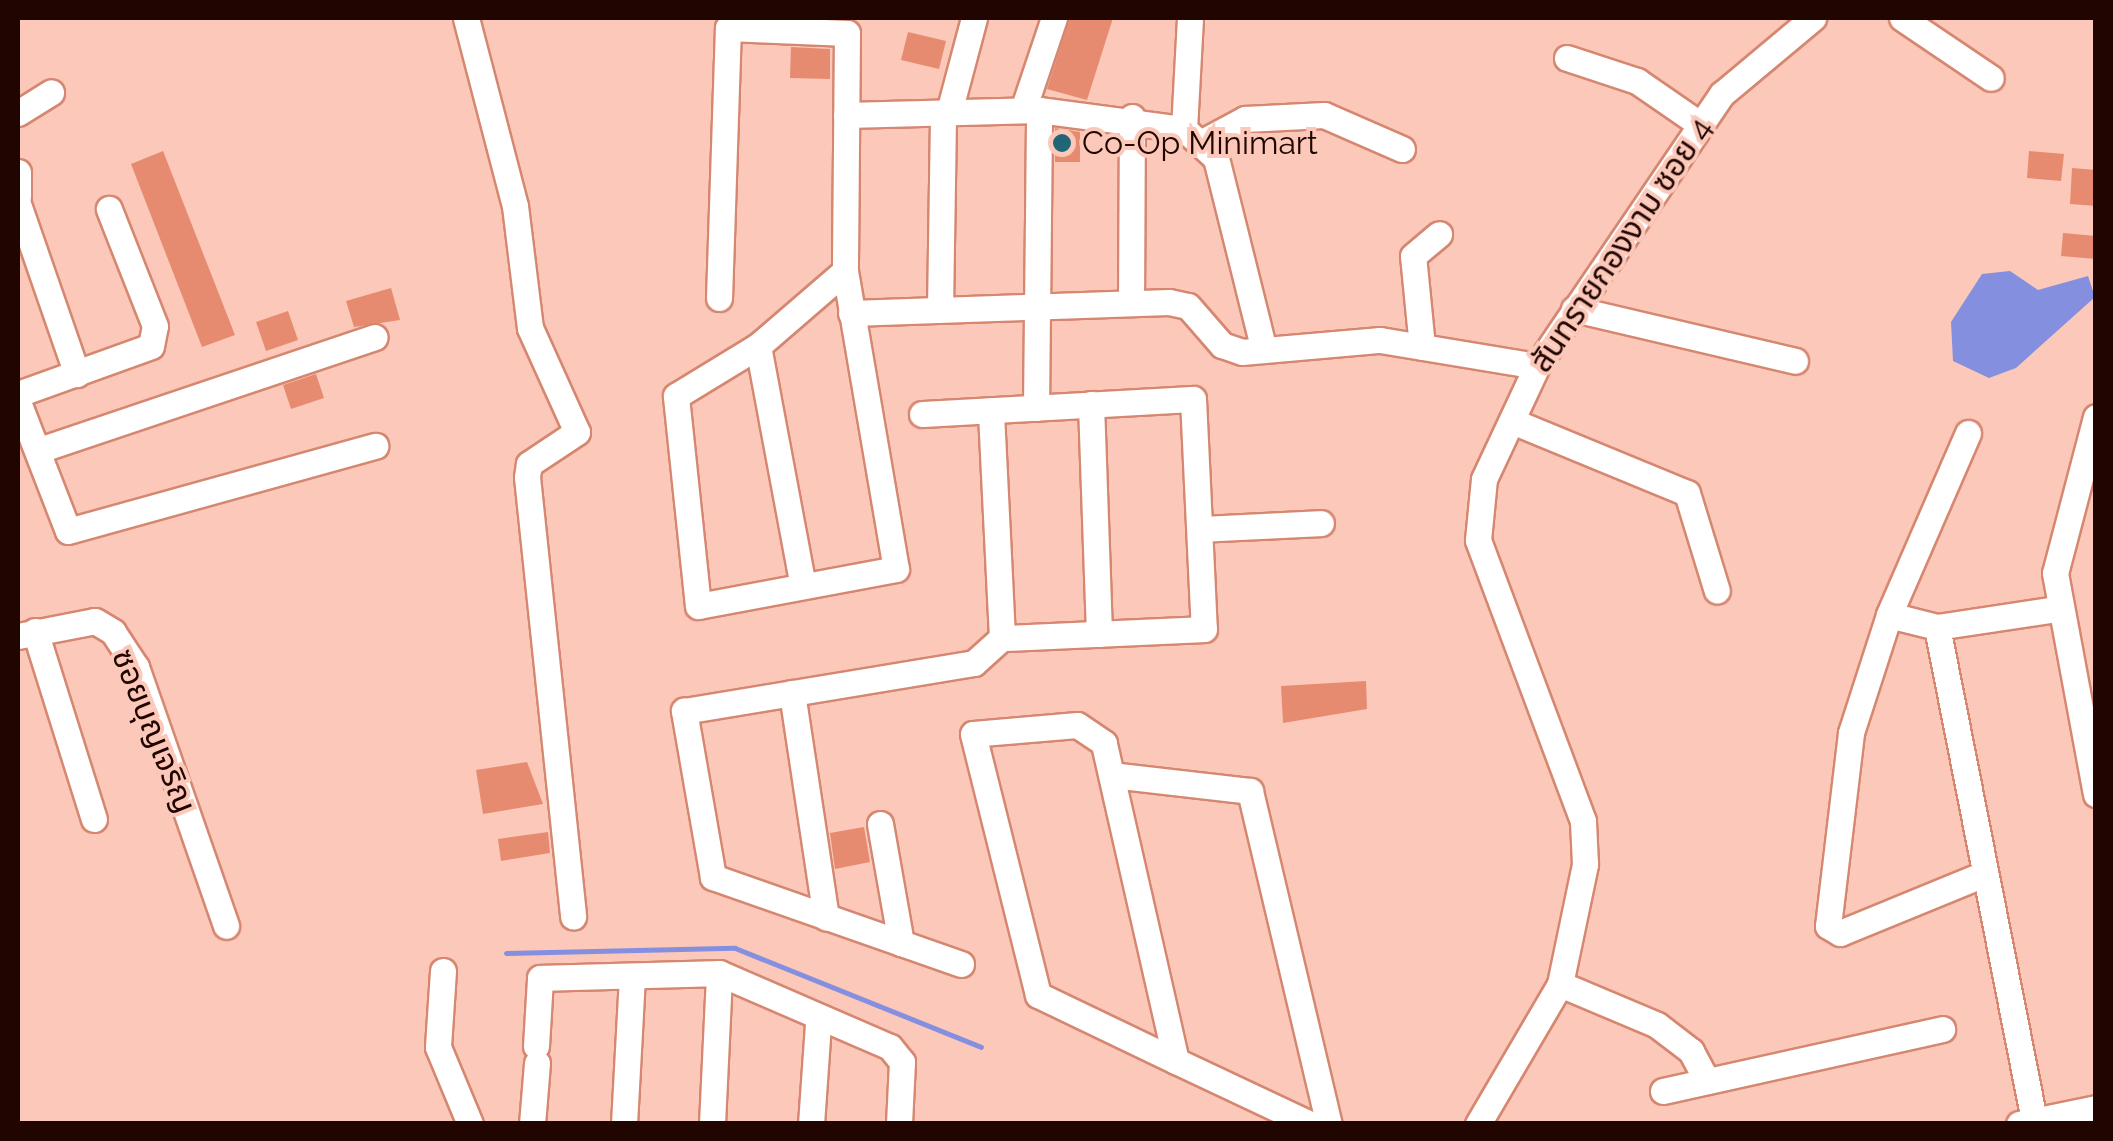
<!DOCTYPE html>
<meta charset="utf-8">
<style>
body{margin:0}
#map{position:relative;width:2113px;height:1141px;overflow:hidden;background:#fbc8b9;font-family:Raleway,"Noto Sans Thai",sans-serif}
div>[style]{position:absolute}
.water>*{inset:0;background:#848fe0}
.stream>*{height:5px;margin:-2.5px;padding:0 2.5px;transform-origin:2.5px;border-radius:2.5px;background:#848fe0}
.building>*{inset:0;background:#e78b70}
.roads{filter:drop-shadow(2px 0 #d58770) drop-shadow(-2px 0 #d58770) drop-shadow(0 2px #d58770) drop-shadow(0 -2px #d58770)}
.minor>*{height:25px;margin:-12.5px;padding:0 12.5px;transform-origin:12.5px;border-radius:12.5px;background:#fff}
.dots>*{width:28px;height:28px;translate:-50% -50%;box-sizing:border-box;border:5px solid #fbc8b9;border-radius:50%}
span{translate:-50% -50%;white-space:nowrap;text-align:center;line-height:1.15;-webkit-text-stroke:8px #fbc8b9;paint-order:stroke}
.poi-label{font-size:32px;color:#200501}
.left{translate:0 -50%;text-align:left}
.street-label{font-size:32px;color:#200501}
.frame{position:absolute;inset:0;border:20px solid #200501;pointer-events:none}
</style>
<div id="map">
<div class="water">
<div style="clip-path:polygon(2010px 271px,2038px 290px,2088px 276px,2095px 297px,2016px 368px,1989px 378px,1953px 361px,1951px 322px,1982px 274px)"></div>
</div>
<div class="stream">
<div style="left:506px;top:953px;width:229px;rotate:-1.3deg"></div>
<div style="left:735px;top:948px;width:265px;rotate:21.9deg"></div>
</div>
<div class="building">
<div style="clip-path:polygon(1070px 18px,1113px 18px,1087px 100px,1047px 89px)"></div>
<div style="clip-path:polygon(908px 32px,946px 41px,939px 69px,901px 60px)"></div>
<div style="clip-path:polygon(791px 47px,830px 49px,830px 79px,790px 78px)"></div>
<div style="clip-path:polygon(1055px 128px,1080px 132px,1080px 162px,1055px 162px)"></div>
<div style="clip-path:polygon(163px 151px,235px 335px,202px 347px,131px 164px)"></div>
<div style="clip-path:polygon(2029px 151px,2064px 154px,2061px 181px,2027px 178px)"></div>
<div style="clip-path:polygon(2072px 168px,2096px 170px,2096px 206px,2070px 204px)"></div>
<div style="clip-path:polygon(2063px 233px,2096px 236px,2096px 259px,2061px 256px)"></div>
<div style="clip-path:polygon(391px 288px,400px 320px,354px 327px,346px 301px)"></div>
<div style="clip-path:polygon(288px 311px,298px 340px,266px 351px,256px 322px)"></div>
<div style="clip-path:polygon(316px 374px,324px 398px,291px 409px,283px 385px)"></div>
<div style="clip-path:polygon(1366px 681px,1367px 709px,1283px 723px,1281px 686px)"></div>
<div style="clip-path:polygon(527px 762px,543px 804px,483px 814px,476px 770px)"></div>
<div style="clip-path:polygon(864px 827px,870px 862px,835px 869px,830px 833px)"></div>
<div style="clip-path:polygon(548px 832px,550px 853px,501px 861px,498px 839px)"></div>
</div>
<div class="roads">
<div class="minor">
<div style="left:466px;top:18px;width:194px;rotate:75.4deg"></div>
<div style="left:515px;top:206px;width:123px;rotate:83deg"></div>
<div style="left:530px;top:328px;width:114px;rotate:65.7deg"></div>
<div style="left:577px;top:432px;width:58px;rotate:146.3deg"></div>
<div style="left:529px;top:464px;width:13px;rotate:99deg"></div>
<div style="left:527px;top:477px;width:442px;rotate:84deg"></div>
<div style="left:1902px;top:18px;width:107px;rotate:34deg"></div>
<div style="left:1567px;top:58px;width:74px;rotate:18.2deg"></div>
<div style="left:1637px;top:81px;width:78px;rotate:34.5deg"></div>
<div style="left:1023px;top:110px;width:97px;rotate:-71.4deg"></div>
<div style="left:949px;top:112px;width:97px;rotate:-75.1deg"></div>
<div style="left:18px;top:113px;width:39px;rotate:-32deg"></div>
<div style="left:846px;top:115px;width:193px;rotate:-1.5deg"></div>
<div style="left:1039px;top:110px;width:146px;rotate:7.5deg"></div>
<div style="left:1184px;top:129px;width:43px;rotate:42.2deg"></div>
<div style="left:1216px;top:158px;width:195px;rotate:76deg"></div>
<div style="left:1184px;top:129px;width:111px;rotate:-86.9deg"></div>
<div style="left:1204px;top:141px;width:47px;rotate:-28.2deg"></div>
<div style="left:1245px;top:119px;width:79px;rotate:-2.9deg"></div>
<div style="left:1324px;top:115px;width:85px;rotate:23.6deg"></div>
<div style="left:18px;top:172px;width:24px;rotate:90deg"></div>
<div style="left:18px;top:204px;width:180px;rotate:70.9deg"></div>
<div style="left:719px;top:298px;width:270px;rotate:-88.1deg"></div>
<div style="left:728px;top:28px;width:119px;rotate:2.4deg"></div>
<div style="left:847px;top:33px;width:238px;rotate:90.5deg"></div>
<div style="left:845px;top:271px;width:302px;rotate:80.3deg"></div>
<div style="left:896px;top:569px;width:201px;rotate:169.4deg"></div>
<div style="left:698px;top:606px;width:211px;rotate:-96deg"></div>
<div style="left:676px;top:396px;width:96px;rotate:-31.4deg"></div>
<div style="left:758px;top:346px;width:115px;rotate:-40.8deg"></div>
<div style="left:1131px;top:303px;width:186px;rotate:-89.7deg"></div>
<div style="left:940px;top:309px;width:197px;rotate:-89.1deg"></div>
<div style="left:1574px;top:309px;width:227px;rotate:13.2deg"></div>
<div style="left:851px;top:313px;width:318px;rotate:-2deg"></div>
<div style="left:1169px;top:302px;width:19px;rotate:12deg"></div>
<div style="left:1188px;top:306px;width:52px;rotate:48.9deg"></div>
<div style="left:1222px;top:345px;width:21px;rotate:19deg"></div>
<div style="left:1242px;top:352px;width:139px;rotate:-5deg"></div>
<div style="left:1380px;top:340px;width:159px;rotate:9.4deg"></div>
<div style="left:758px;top:346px;width:244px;rotate:79.4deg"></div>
<div style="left:1422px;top:347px;width:91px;rotate:-95.6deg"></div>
<div style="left:1413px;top:256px;width:34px;rotate:-40deg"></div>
<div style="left:18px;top:394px;width:141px;rotate:-19.8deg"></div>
<div style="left:151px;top:346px;width:20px;rotate:-79deg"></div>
<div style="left:155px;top:326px;width:126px;rotate:-111.5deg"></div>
<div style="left:18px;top:402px;width:138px;rotate:68.8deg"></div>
<div style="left:68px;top:531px;width:319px;rotate:-15.5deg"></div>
<div style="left:1091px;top:404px;width:230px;rotate:88deg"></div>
<div style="left:1036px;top:408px;width:298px;rotate:-89.4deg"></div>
<div style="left:922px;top:414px;width:271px;rotate:-3.2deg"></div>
<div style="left:1193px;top:399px;width:230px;rotate:87.3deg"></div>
<div style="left:1204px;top:629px;width:202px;rotate:177.4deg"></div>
<div style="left:2096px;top:417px;width:161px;rotate:104.7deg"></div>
<div style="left:2055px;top:573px;width:225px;rotate:79.5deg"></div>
<div style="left:1512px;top:421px;width:189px;rotate:22.4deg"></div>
<div style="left:1687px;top:493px;width:102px;rotate:73deg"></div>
<div style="left:1968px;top:433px;width:198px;rotate:113.5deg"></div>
<div style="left:1889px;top:615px;width:124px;rotate:107.9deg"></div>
<div style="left:1851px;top:733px;width:194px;rotate:96.8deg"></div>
<div style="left:1828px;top:926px;width:14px;rotate:30deg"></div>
<div style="left:1840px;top:933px;width:156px;rotate:-22.3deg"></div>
<div style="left:39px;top:450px;width:354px;rotate:-18.6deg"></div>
<div style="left:1200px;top:529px;width:121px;rotate:-2.8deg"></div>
<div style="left:1889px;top:615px;width:49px;rotate:14deg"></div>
<div style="left:1937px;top:627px;width:120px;rotate:-8.6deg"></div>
<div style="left:1937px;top:627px;width:502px;rotate:78.87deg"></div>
<div style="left:35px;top:631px;width:197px;rotate:72.6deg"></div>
<div style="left:18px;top:636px;width:78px;rotate:-11deg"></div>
<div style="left:95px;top:621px;width:21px;rotate:31deg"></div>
<div style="left:113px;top:632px;width:42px;rotate:56.7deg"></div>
<div style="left:136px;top:667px;width:274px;rotate:70.8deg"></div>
<div style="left:792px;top:693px;width:227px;rotate:81.4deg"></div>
<div style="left:1112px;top:775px;width:139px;rotate:6.6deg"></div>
<div style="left:1250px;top:791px;width:342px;rotate:76.7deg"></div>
<div style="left:880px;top:824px;width:121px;rotate:80deg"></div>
<div style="left:961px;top:964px;width:263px;rotate:-160.7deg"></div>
<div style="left:713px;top:877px;width:169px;rotate:-99.9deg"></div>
<div style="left:684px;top:711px;width:294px;rotate:-9.4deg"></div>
<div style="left:974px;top:663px;width:38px;rotate:-42deg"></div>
<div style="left:1002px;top:638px;width:228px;rotate:-92.8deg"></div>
<div style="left:443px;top:971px;width:76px;rotate:93.8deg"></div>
<div style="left:438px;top:1047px;width:83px;rotate:67.4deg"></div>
<div style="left:1560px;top:984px;width:105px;rotate:22.9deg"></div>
<div style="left:1657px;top:1025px;width:43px;rotate:37.4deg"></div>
<div style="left:1691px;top:1051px;width:34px;rotate:62deg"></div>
<div style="left:536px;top:1046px;width:68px;rotate:-86.6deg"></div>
<div style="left:540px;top:978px;width:179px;rotate:-1.6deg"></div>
<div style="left:719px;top:973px;width:186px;rotate:23.4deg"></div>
<div style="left:890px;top:1047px;width:19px;rotate:51deg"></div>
<div style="left:902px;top:1062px;width:62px;rotate:92.8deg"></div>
<div style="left:1176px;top:1061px;width:326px;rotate:-102.8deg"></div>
<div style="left:1104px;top:743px;width:32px;rotate:-146deg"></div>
<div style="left:1077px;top:725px;width:104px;rotate:175.1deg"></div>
<div style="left:973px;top:734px;width:269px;rotate:76deg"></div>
<div style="left:1038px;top:995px;width:153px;rotate:25.6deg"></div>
<div style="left:1176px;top:1061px;width:148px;rotate:25.2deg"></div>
<div style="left:1663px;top:1091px;width:286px;rotate:-12.5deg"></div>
<div style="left:532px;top:1124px;width:61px;rotate:-85.3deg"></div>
<div style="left:624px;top:1124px;width:148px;rotate:-86.9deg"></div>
<div style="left:712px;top:1124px;width:151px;rotate:-87.3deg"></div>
<div style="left:811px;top:1124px;width:101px;rotate:-86deg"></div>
<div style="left:1478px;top:1124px;width:162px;rotate:-59.6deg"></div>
<div style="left:1560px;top:984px;width:123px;rotate:-78.2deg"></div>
<div style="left:1585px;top:864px;width:43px;rotate:-92.7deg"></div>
<div style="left:1583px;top:821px;width:300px;rotate:-110.5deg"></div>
<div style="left:1478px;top:540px;width:61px;rotate:-84.4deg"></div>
<div style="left:1484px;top:479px;width:125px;rotate:-64.9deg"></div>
<div style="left:1537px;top:366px;width:329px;rotate:-55.8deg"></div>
<div style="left:1722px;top:94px;width:119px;rotate:-39.9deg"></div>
<div style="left:2019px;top:1124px;width:79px;rotate:-11.7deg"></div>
</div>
</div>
<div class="dots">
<div style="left:1062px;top:143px;background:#216677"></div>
</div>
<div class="poi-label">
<span class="left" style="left:1082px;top:143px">Co-Op Minimart</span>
</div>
<div class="street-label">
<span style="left:1621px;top:245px;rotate:-56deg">สันทรายกองงาม ซอย 4</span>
<span style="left:154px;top:731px;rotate:68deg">ซอยบุญเจริญ</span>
</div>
<div class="frame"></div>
</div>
